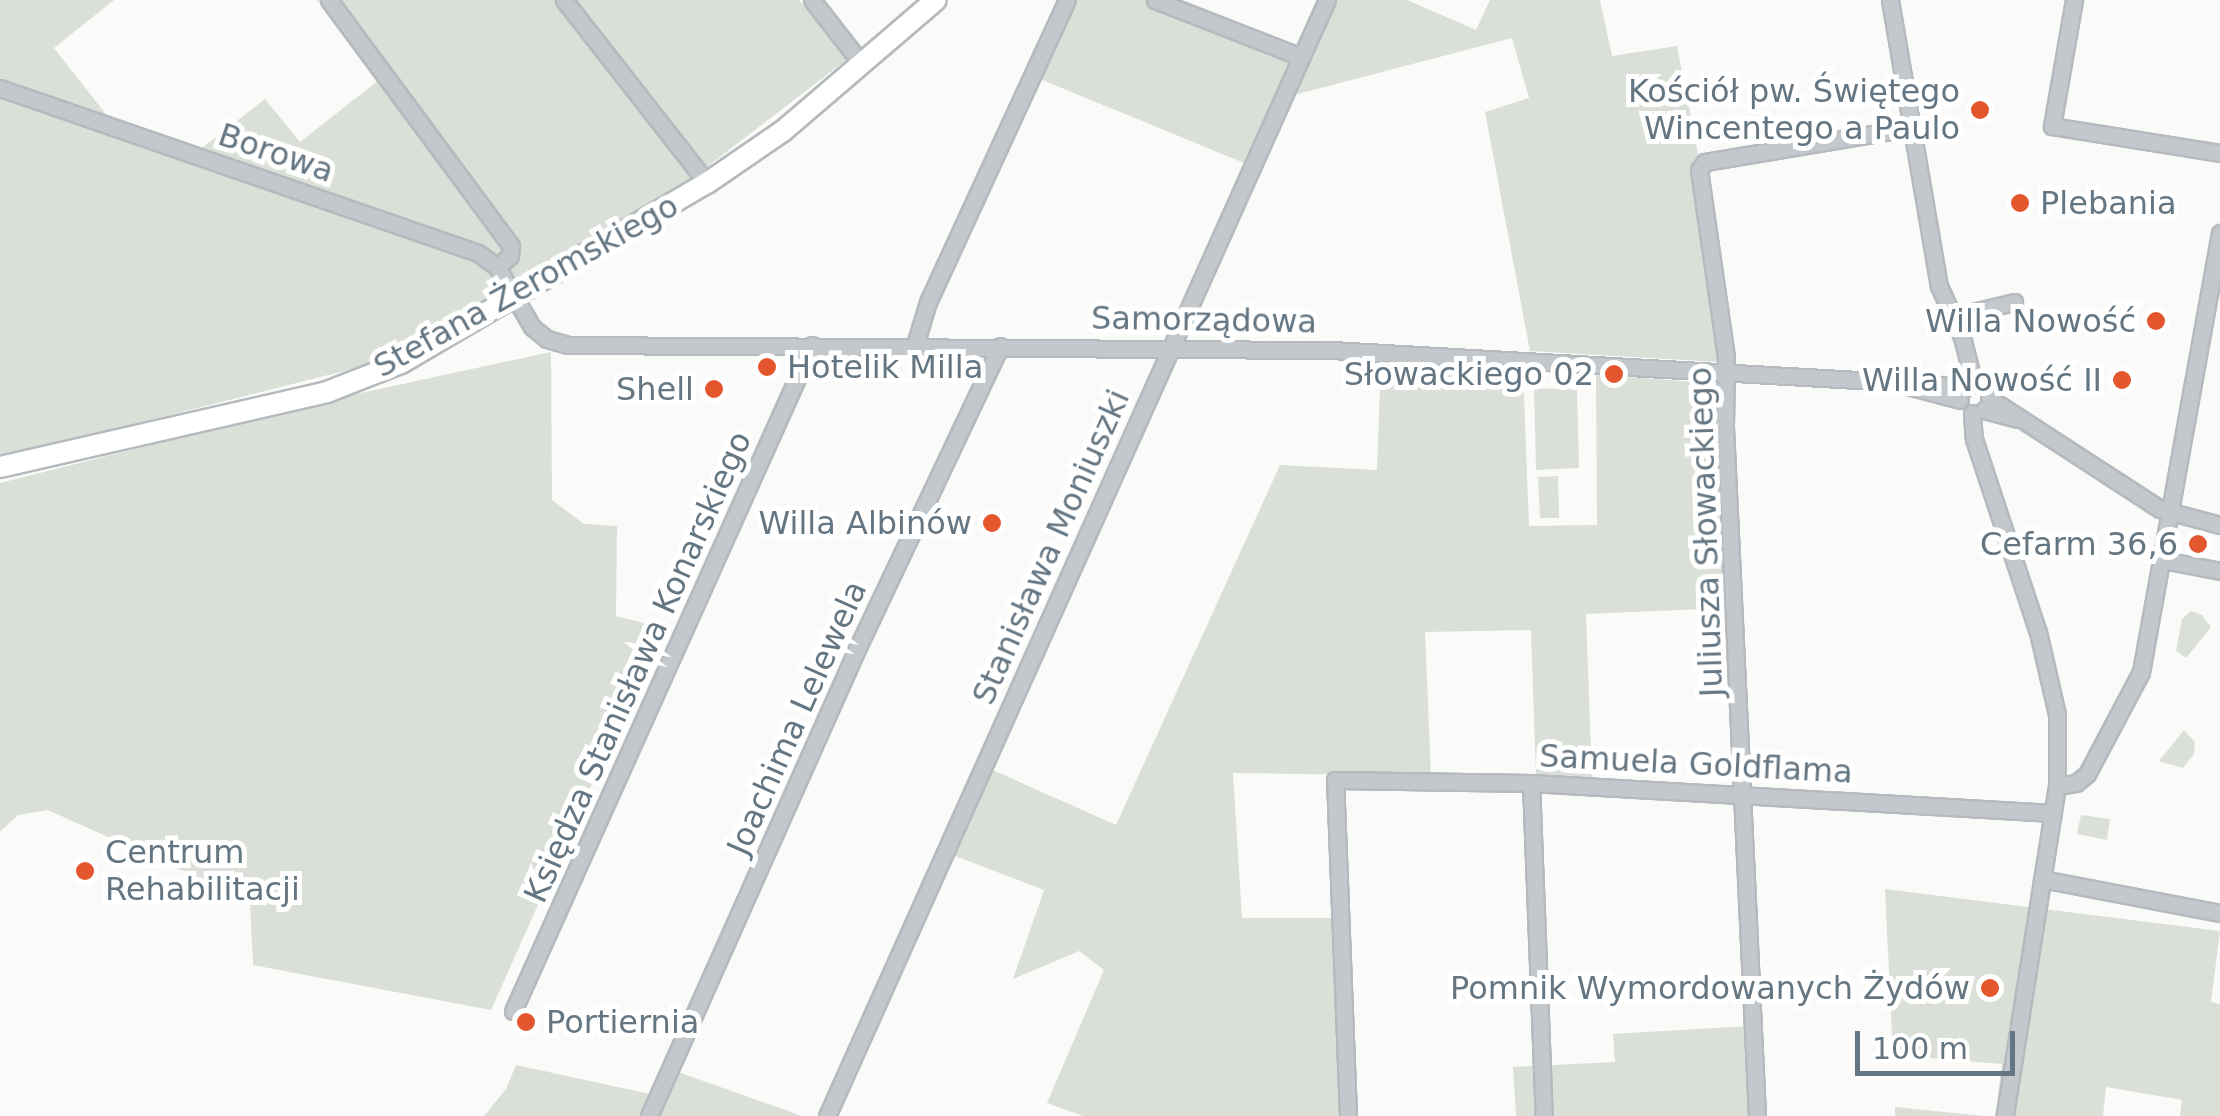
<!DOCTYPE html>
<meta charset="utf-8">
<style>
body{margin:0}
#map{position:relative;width:2220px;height:1116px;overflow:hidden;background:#fafaf8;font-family:"DejaVu Sans",sans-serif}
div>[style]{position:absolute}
.green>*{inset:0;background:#dadfd7}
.roads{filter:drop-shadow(2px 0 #b5babe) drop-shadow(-2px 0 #b5babe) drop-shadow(0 2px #b5babe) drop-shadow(0 -2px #b5babe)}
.minor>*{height:15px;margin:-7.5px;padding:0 7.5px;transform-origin:7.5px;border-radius:7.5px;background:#c3c8cc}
.major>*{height:20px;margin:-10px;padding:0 10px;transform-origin:10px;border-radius:10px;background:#fff}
.dots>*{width:28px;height:28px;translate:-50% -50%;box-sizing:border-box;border:5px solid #fff;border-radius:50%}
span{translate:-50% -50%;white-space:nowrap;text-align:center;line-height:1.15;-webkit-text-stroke:10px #fff;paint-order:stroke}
.poi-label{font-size:32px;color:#657683}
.right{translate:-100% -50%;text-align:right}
.left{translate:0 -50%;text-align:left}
.street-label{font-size:32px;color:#657683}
.scale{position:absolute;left:1855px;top:1031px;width:160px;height:45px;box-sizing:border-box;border:5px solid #657683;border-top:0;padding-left:12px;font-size:30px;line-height:35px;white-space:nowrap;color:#657683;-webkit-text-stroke:8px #fff;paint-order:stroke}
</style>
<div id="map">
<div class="green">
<div style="clip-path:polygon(0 0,114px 0,54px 48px,112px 122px,198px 151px,265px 99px,300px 142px,379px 80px,317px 0,799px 0,846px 60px,681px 187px,550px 262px,484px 306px,376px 363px,0 458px)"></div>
<div style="clip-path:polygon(1071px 0,1173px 0,1294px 50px,1317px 0,1407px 0,1476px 30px,1490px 0,1600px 0,1612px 56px,1677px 46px,1697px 148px,1719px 362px,1530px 351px,1485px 112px,1529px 98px,1512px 38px,1271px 101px,1249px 165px,1035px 77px)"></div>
<div style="clip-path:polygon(551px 352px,552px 500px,584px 524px,617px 526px,616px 616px,668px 629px,650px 673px,638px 681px,491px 1010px,253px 965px,250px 901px,48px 810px,18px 815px,0 832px,0 483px,333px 399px)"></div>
<div style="clip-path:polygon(1381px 362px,1523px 370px,1529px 526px,1597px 525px,1596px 375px,1714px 383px,1726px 608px,1586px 614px,1592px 779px,1536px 777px,1531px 630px,1425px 632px,1431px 776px,1233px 773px,1242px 918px,1333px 918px,1342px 1116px,1083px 1116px,1047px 1103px,1104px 970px,1079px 951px,1013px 979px,1044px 890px,950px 854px,988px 768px,1116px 825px,1280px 465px,1377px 470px)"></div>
<div style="clip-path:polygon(1577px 388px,1579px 468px,1536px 470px,1534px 389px)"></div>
<div style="clip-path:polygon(1558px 476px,1559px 518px,1540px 518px,1538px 477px)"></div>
<div style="clip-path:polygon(2191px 611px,2202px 615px,2211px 627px,2186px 658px,2176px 651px,2182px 619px)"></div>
<div style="clip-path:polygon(2184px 730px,2195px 742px,2194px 754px,2183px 768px,2159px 761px)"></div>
<div style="clip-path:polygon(2081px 815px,2110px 819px,2107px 840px,2077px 834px)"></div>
<div style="clip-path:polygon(1885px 889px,2220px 931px,2211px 1002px,2220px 1004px,2220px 1116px,2180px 1116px,2182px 1100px,2106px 1087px,2103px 1116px,1995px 1116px,2002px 1064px,1893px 1055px)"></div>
<div style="clip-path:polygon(1748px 1026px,1751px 1116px,1516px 1116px,1513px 1067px,1615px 1062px,1613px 1034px)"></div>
<div style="clip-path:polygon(516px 1065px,650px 1094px,664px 1067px,802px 1116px,484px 1116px,506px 1089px)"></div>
<div style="clip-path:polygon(1895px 1107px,1984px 1116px,1895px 1116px)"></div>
</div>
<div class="roads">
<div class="minor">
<div style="left:329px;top:0;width:306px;rotate:53.5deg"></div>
<div style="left:511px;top:246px;width:10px;rotate:96deg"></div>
<div style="left:510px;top:256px;width:17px;rotate:140deg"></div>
<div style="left:564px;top:0;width:232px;rotate:52deg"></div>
<div style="left:812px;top:0;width:80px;rotate:52.1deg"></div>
<div style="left:1155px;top:0;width:157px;rotate:21.3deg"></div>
<div style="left:1890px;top:0;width:290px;rotate:80.3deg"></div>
<div style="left:1939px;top:286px;width:56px;rotate:65.7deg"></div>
<div style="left:1962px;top:337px;width:49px;rotate:75.7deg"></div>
<div style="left:2074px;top:0;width:128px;rotate:99.9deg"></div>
<div style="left:2052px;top:126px;width:170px;rotate:9.1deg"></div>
<div style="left:0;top:88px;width:506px;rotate:19.04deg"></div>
<div style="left:478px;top:253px;width:24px;rotate:36deg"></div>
<div style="left:497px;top:267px;width:69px;rotate:59.7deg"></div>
<div style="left:532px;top:327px;width:19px;rotate:39deg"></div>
<div style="left:547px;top:339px;width:22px;rotate:16deg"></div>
<div style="left:568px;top:345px;width:763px;rotate:0.38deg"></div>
<div style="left:1331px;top:350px;width:562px;rotate:3.26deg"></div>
<div style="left:1892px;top:382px;width:70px;rotate:14.8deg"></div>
<div style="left:1952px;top:317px;width:64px;rotate:-13.6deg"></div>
<div style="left:915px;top:345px;width:45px;rotate:-73.2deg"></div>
<div style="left:928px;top:302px;width:332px;rotate:-65.3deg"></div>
<div style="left:1931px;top:384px;width:34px;rotate:7deg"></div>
<div style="left:1989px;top:398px;width:204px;rotate:33deg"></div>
<div style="left:2160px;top:509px;width:62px;rotate:14.9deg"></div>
<div style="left:1984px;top:410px;width:35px;rotate:15deg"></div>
<div style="left:1972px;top:413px;width:26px;rotate:86deg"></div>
<div style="left:1974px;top:439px;width:203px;rotate:71.7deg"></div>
<div style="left:2038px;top:632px;width:84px;rotate:77deg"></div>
<div style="left:2057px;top:714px;width:72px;rotate:90deg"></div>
<div style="left:2057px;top:786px;width:334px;rotate:99deg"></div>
<div style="left:2163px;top:560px;width:58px;rotate:10.9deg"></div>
<div style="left:1531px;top:783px;width:333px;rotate:87.8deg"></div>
<div style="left:2057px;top:786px;width:19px;rotate:-9deg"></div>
<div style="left:2076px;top:783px;width:14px;rotate:-39deg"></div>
<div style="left:2087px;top:774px;width:115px;rotate:-62.1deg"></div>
<div style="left:2141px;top:672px;width:446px;rotate:-79.8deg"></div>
<div style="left:2042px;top:879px;width:181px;rotate:10.8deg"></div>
<div style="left:513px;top:1011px;width:730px;rotate:-65.82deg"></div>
<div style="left:649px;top:1116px;width:511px;rotate:-65.99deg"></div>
<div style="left:857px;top:649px;width:335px;rotate:-64.7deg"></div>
<div style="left:827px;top:1116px;width:1223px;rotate:-65.87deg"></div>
<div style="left:1348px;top:1116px;width:336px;rotate:-92.2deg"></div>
<div style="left:1335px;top:780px;width:196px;rotate:0.9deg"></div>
<div style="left:1531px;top:783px;width:523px;rotate:3.29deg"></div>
<div style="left:1757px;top:1116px;width:691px;rotate:-92.66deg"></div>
<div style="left:1725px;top:426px;width:69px;rotate:-89.2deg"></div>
<div style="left:1726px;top:357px;width:189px;rotate:-98.2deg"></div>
<div style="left:1699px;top:170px;width:10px;rotate:-53deg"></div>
<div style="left:1705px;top:162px;width:212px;rotate:-9.5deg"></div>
</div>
<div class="major">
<div style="left:0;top:467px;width:335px;rotate:-12.9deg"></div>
<div style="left:327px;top:392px;width:79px;rotate:-21.4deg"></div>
<div style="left:401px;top:363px;width:355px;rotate:-30.5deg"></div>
<div style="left:707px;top:183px;width:92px;rotate:-34.4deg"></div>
<div style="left:783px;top:131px;width:201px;rotate:-40.6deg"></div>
</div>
</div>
<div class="dots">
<div style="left:1980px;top:110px;background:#e4572e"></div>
<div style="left:2020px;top:203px;background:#e4572e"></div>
<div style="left:2156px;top:321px;background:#e4572e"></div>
<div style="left:767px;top:367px;background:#e4572e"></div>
<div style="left:1614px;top:374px;background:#e4572e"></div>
<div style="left:2122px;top:380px;background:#e4572e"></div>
<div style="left:714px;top:389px;background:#e4572e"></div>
<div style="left:992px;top:523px;background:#e4572e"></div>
<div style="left:2198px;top:544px;background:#e4572e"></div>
<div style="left:85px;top:871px;background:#e4572e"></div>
<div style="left:1990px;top:988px;background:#e4572e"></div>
<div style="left:526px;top:1022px;background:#e4572e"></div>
</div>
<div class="poi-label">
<span class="right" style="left:1960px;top:110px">Kościół pw. Świętego<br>Wincentego a Paulo</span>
<span class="left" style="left:2040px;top:203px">Plebania</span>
<span class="right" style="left:2136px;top:321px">Willa Nowość</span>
<span class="left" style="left:787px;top:367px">Hotelik Milla</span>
<span class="right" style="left:1594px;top:374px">Słowackiego 02</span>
<span class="right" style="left:2102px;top:380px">Willa Nowość II</span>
<span class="right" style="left:694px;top:389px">Shell</span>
<span class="right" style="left:972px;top:523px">Willa Albinów</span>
<span class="right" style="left:2178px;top:544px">Cefarm 36,6</span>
<span class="left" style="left:105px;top:871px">Centrum<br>Rehabilitacji</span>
<span class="right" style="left:1970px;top:988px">Pomnik Wymordowanych Żydów</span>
<span class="left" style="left:546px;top:1022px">Portiernia</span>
</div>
<div class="street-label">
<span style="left:276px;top:153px;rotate:19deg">Borowa</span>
<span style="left:526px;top:286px;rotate:-29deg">Stefana Żeromskiego</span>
<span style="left:1204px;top:320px;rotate:1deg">Samorządowa</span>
<span style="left:1706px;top:532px;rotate:-92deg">Juliusza Słowackiego</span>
<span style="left:1051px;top:547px;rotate:-66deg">Stanisława Moniuszki</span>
<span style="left:638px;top:667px;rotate:-66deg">Księdza Stanisława Konarskiego</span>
<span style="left:797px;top:718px;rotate:-66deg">Joachima Lelewela</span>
<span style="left:1696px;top:764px;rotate:3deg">Samuela Goldflama</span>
</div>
<div class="scale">100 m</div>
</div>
